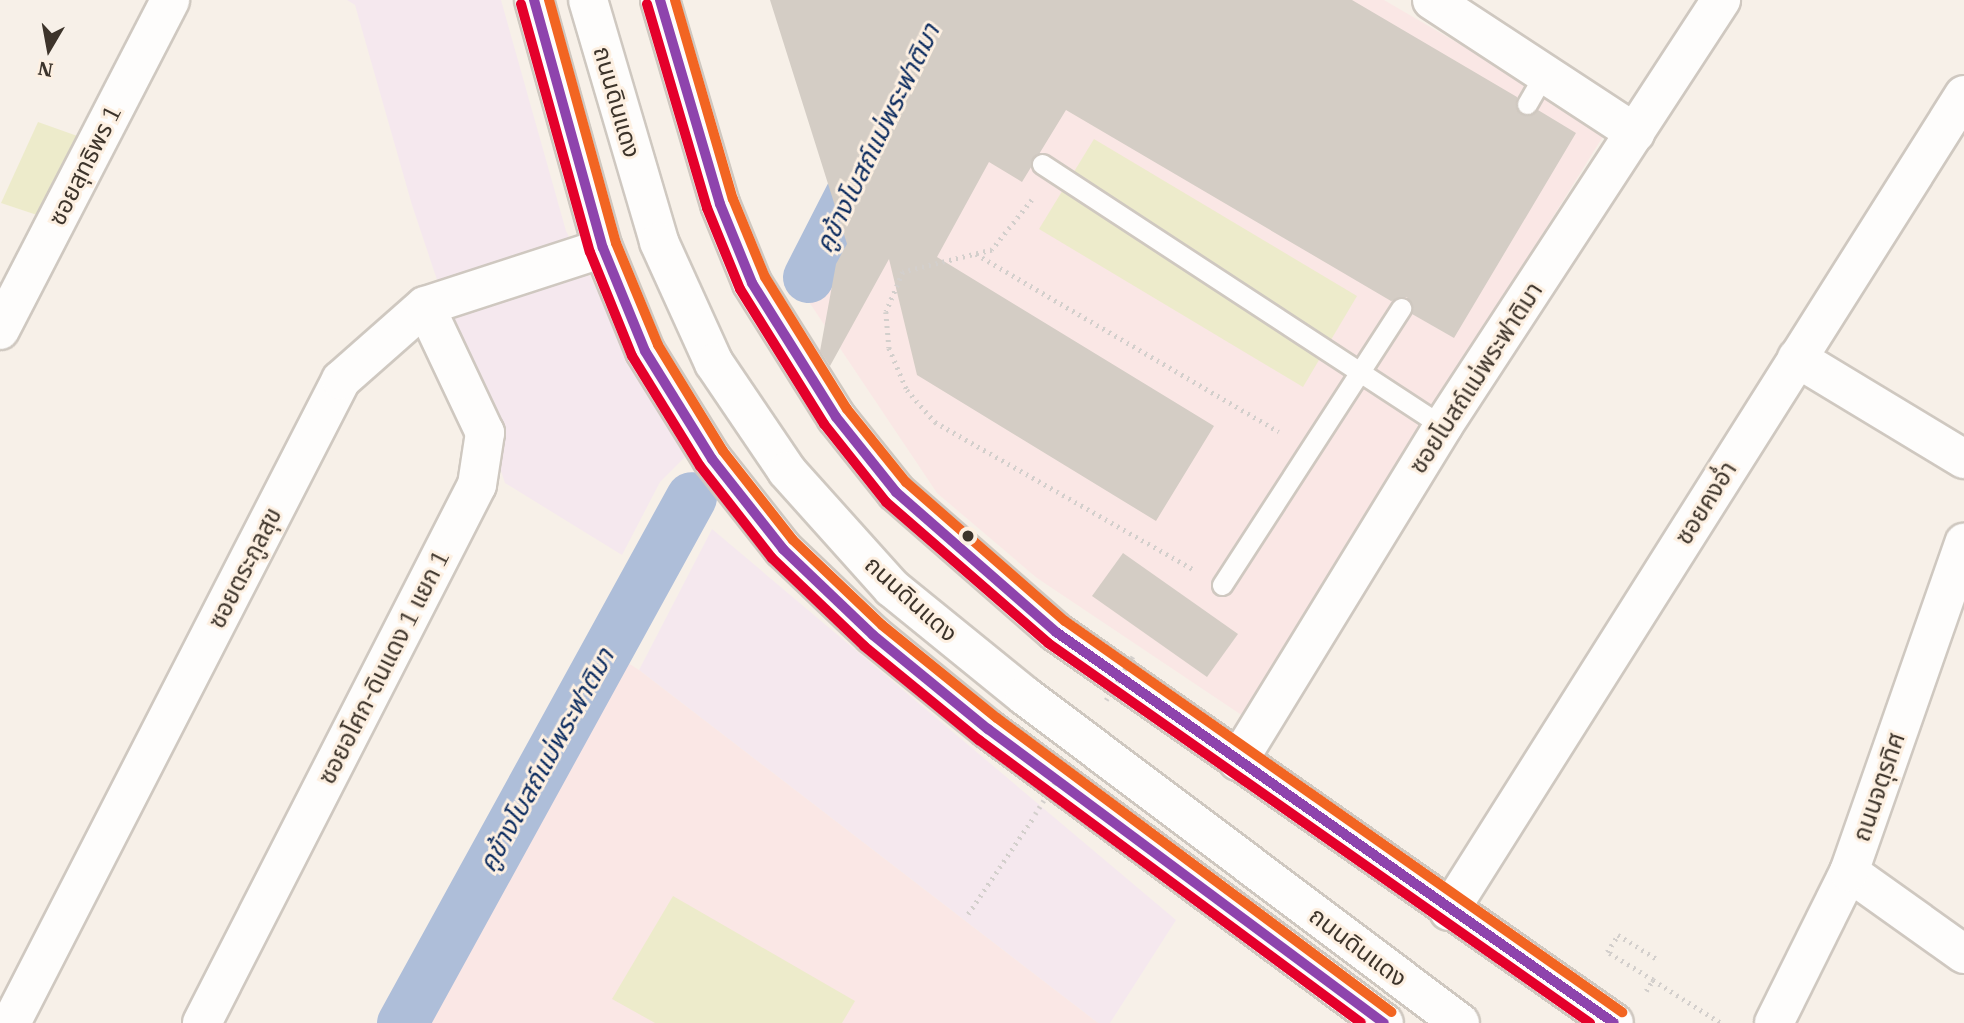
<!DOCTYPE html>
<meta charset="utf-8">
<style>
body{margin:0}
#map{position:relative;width:1964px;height:1023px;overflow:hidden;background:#f7f0e8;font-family:"IBM Plex Serif","Noto Sans Thai",serif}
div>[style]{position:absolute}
.commercial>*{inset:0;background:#f5e8ee}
.education>*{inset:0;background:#fae7e5}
.green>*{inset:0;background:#edebcb}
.canal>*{height:51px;margin:-25.5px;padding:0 25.5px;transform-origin:25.5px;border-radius:25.5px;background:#aebed9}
.building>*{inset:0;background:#d4cdc5}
.path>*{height:4.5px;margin-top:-2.25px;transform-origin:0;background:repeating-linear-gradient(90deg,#d3cfcc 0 2px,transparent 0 7px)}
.roads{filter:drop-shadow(2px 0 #cfc8c0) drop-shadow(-2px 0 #cfc8c0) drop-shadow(0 2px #cfc8c0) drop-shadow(0 -2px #cfc8c0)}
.lane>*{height:19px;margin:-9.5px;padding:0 9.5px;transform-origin:9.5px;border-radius:9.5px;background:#fefdfc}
.street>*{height:38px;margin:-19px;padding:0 19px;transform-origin:19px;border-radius:19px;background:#fefdfc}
.secondary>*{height:38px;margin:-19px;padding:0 19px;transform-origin:19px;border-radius:19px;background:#fefdfc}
.primary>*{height:38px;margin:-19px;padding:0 19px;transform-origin:19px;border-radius:19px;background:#fefdfc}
.path-bridge>*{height:4.5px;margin-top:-2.25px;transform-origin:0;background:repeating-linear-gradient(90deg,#d3cfcc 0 2px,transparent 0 7px)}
.bridges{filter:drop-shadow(2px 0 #cfc8c0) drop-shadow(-2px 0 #cfc8c0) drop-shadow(0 2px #cfc8c0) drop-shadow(0 -2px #cfc8c0)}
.primary-bridge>*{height:38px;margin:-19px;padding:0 19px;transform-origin:19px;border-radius:19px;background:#fefdfc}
.bus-1>*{height:10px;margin:-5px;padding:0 5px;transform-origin:5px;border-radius:5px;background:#8e44ad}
.bus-2>*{height:10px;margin:-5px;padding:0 5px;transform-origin:5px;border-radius:5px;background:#e4002b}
.bus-3>*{height:10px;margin:-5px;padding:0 5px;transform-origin:5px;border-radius:5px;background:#f26522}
.dots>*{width:19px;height:19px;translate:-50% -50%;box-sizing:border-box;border:4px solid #fdf0e2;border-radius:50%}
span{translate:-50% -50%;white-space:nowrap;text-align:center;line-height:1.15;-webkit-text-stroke:6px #fdf0e2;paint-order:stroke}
.street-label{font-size:24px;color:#3d342b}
.water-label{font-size:26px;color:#0b2b5f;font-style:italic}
.north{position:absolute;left:14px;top:14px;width:70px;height:70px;-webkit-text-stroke:5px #fdf0e2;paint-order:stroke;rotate:190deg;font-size:19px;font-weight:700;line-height:28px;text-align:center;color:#3d342b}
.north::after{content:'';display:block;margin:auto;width:24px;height:32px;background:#3d342b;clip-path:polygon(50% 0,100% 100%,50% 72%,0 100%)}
</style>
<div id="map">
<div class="commercial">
<div style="clip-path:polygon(347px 0,501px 0,566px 231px,685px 457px,660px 482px,622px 555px,505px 483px,412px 205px,355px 5px)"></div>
<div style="clip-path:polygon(712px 529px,1176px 920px,1110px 1023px,1098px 1023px,639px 670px)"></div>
</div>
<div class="education">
<div style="clip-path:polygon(961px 0,1384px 0,1607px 130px,1243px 716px,1037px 578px,937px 493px,809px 302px)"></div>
<div style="clip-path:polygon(619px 657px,639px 670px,1098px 1023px,416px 1023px)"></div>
</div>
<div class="green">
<div style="clip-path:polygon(38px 122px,83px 138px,43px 217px,1px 203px)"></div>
<div style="clip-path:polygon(1094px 139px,1357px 296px,1303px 387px,1039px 229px)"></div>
<div style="clip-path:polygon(673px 896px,855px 1001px,842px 1023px,655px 1023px,612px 999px)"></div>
</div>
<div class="canal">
<div style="left:808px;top:277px;width:134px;rotate:-62.9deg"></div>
<div style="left:402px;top:1023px;width:600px;rotate:-61.21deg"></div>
</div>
<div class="building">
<div style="clip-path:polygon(770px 0,1352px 0,1517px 97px,1520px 114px,1538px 110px,1576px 133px,1454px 338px,1412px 314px,1407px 297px,1391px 301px,1066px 110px,1022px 182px,989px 162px,937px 257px,1214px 426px,1156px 521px,917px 375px,889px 259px,830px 366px,820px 351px,836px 264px,847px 244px)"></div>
<div style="clip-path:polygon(1123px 553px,1238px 634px,1207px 677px,1092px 596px)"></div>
</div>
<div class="path">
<div style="left:1032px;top:200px;width:64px;rotate:128.7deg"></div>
<div style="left:992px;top:250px;width:92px;rotate:166.1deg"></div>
<div style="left:903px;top:272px;width:43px;rotate:113deg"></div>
<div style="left:886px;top:312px;width:36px;rotate:85deg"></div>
<div style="left:889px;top:348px;width:46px;rotate:66.8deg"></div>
<div style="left:907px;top:390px;width:43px;rotate:48.8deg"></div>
<div style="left:935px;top:422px;width:297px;rotate:29.7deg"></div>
<div style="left:976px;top:254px;width:351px;rotate:30.4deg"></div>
<div style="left:968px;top:914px;width:116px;rotate:-55.9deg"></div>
<div style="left:1653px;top:980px;width:54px;rotate:-148.7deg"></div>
<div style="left:1607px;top:952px;width:20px;rotate:-57deg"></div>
<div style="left:1618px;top:935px;width:46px;rotate:31.6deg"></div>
<div style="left:1646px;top:991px;width:13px;rotate:-58deg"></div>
<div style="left:1653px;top:980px;width:80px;rotate:32.3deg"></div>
</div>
<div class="roads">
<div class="lane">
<div style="left:1527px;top:104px;width:38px;rotate:-60deg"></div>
<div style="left:1042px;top:164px;width:479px;rotate:33.2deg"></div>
<div style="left:1222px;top:585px;width:330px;rotate:-57.1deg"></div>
</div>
<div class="street">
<div style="left:1432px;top:0;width:243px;rotate:33.2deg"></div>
<div style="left:0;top:330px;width:371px;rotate:-62.7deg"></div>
<div style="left:1797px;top:358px;width:195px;rotate:31.2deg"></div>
<div style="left:1238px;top:761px;width:393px;rotate:-58.5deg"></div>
<div style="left:1443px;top:426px;width:509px;rotate:-56.87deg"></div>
<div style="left:1849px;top:872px;width:141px;rotate:35.5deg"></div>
<div style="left:1449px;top:911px;width:965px;rotate:-57.74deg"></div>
<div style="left:11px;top:1023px;width:723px;rotate:-62.83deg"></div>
<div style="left:341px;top:380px;width:112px;rotate:-41.4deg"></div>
<div style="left:425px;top:306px;width:187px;rotate:-18deg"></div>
<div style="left:202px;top:1023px;width:604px;rotate:-62.93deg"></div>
<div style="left:477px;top:485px;width:53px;rotate:-81.3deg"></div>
<div style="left:485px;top:433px;width:140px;rotate:-115.3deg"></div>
</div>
<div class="secondary">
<div style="left:1774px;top:1023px;width:169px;rotate:-63.6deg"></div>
<div style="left:1849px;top:872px;width:349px;rotate:-70.7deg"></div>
</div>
<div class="primary">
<div style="left:534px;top:0;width:257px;rotate:74.5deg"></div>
<div style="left:603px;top:248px;width:111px;rotate:67.8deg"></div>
<div style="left:645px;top:351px;width:127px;rotate:58.2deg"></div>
<div style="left:712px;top:459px;width:115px;rotate:51.7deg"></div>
<div style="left:783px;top:549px;width:124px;rotate:43.7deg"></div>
<div style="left:873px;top:635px;width:149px;rotate:39.3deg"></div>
<div style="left:988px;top:729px;width:493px;rotate:36.6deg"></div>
<div style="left:660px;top:0;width:213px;rotate:73.6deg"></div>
<div style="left:720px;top:204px;width:85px;rotate:67.9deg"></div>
<div style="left:752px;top:283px;width:158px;rotate:57.9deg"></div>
<div style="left:836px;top:417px;width:96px;rotate:51.3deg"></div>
<div style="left:896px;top:492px;width:213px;rotate:41.2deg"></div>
<div style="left:1056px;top:632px;width:681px;rotate:35.02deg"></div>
</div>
</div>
<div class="path-bridge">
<div style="left:1106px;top:700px;width:52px;rotate:-58.5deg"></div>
<div style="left:1035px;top:814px;width:45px;rotate:-57.7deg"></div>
</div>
<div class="bridges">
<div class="primary-bridge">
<div style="left:588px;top:0;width:252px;rotate:73.6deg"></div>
<div style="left:659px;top:242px;width:133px;rotate:65.6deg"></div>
<div style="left:714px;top:363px;width:130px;rotate:55.9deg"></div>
<div style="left:787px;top:471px;width:157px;rotate:48.1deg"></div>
<div style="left:892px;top:588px;width:171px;rotate:39.1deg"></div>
<div style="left:1025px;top:696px;width:544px;rotate:36.93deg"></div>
</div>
</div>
<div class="bus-1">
<div style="left:534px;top:0;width:257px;rotate:74.5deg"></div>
<div style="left:603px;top:248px;width:111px;rotate:67.8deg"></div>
<div style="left:645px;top:351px;width:127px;rotate:58.2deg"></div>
<div style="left:712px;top:459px;width:115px;rotate:51.7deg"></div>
<div style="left:783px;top:549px;width:124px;rotate:43.7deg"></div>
<div style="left:873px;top:635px;width:149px;rotate:39.3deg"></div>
<div style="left:988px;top:729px;width:493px;rotate:36.6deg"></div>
<div style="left:660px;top:0;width:213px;rotate:73.6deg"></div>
<div style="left:720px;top:204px;width:85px;rotate:67.9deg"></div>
<div style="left:752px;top:283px;width:158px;rotate:57.9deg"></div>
<div style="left:836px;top:417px;width:96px;rotate:51.3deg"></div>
<div style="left:896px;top:492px;width:213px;rotate:41.2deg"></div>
<div style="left:1056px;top:632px;width:681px;rotate:35.02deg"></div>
</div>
<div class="bus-2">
<div style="left:521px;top:4px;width:257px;rotate:74.5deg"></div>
<div style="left:590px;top:252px;width:112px;rotate:68deg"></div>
<div style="left:632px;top:356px;width:129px;rotate:58.3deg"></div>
<div style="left:700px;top:466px;width:117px;rotate:52deg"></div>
<div style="left:772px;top:558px;width:127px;rotate:43.7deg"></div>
<div style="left:864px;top:646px;width:149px;rotate:39.3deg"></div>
<div style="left:979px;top:740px;width:475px;rotate:36.5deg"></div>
<div style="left:647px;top:4px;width:213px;rotate:73.6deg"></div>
<div style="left:707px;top:208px;width:87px;rotate:67.8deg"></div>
<div style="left:740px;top:289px;width:159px;rotate:58.1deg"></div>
<div style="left:824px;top:424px;width:100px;rotate:51.5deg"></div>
<div style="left:886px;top:502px;width:215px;rotate:41deg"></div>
<div style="left:1048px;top:643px;width:662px;rotate:35.03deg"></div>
</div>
<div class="bus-3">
<div style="left:549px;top:0;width:252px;rotate:74.6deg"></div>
<div style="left:616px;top:243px;width:110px;rotate:67.6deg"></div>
<div style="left:658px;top:345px;width:124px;rotate:58.5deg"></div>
<div style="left:723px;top:451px;width:113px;rotate:51.8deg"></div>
<div style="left:793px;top:540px;width:123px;rotate:43.7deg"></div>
<div style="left:882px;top:625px;width:148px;rotate:39deg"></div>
<div style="left:997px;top:718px;width:492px;rotate:36.7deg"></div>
<div style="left:675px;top:0;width:207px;rotate:73.8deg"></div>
<div style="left:733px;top:199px;width:84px;rotate:67.7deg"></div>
<div style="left:765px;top:277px;width:155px;rotate:58.2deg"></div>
<div style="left:847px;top:409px;width:94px;rotate:51.1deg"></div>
<div style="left:906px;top:482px;width:211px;rotate:41.2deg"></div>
<div style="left:1065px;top:621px;width:681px;rotate:35.07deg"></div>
</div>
<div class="dots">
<div style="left:968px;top:536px;background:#3d342b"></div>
</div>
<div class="street-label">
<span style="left:617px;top:102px;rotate:74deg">ถนนดินแดง</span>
<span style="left:85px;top:165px;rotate:-63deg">ซอยสุทธิพร 1</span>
<span style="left:1476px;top:378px;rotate:-57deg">ซอยโบสถ์แม่พระฟาติมา</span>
<span style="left:1706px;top:503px;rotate:-58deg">ซอยคงอ่ำ</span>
<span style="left:245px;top:568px;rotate:-63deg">ซอยตระกูลสุข</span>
<span style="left:911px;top:599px;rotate:42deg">ถนนดินแดง</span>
<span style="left:384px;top:667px;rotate:-63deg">ซอยอโศก-ดินแดง 1 แยก 1</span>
<span style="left:1879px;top:787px;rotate:-71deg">ถนนจตุรทิศ</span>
<span style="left:1358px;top:947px;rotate:37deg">ถนนดินแดง</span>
</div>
<div class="water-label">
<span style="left:877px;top:138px;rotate:-64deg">คูข้างโบสถ์แม่พระฟาติมา</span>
<span style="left:546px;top:760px;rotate:-61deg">คูข้างโบสถ์แม่พระฟาติมา</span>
</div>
<div class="north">N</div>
</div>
